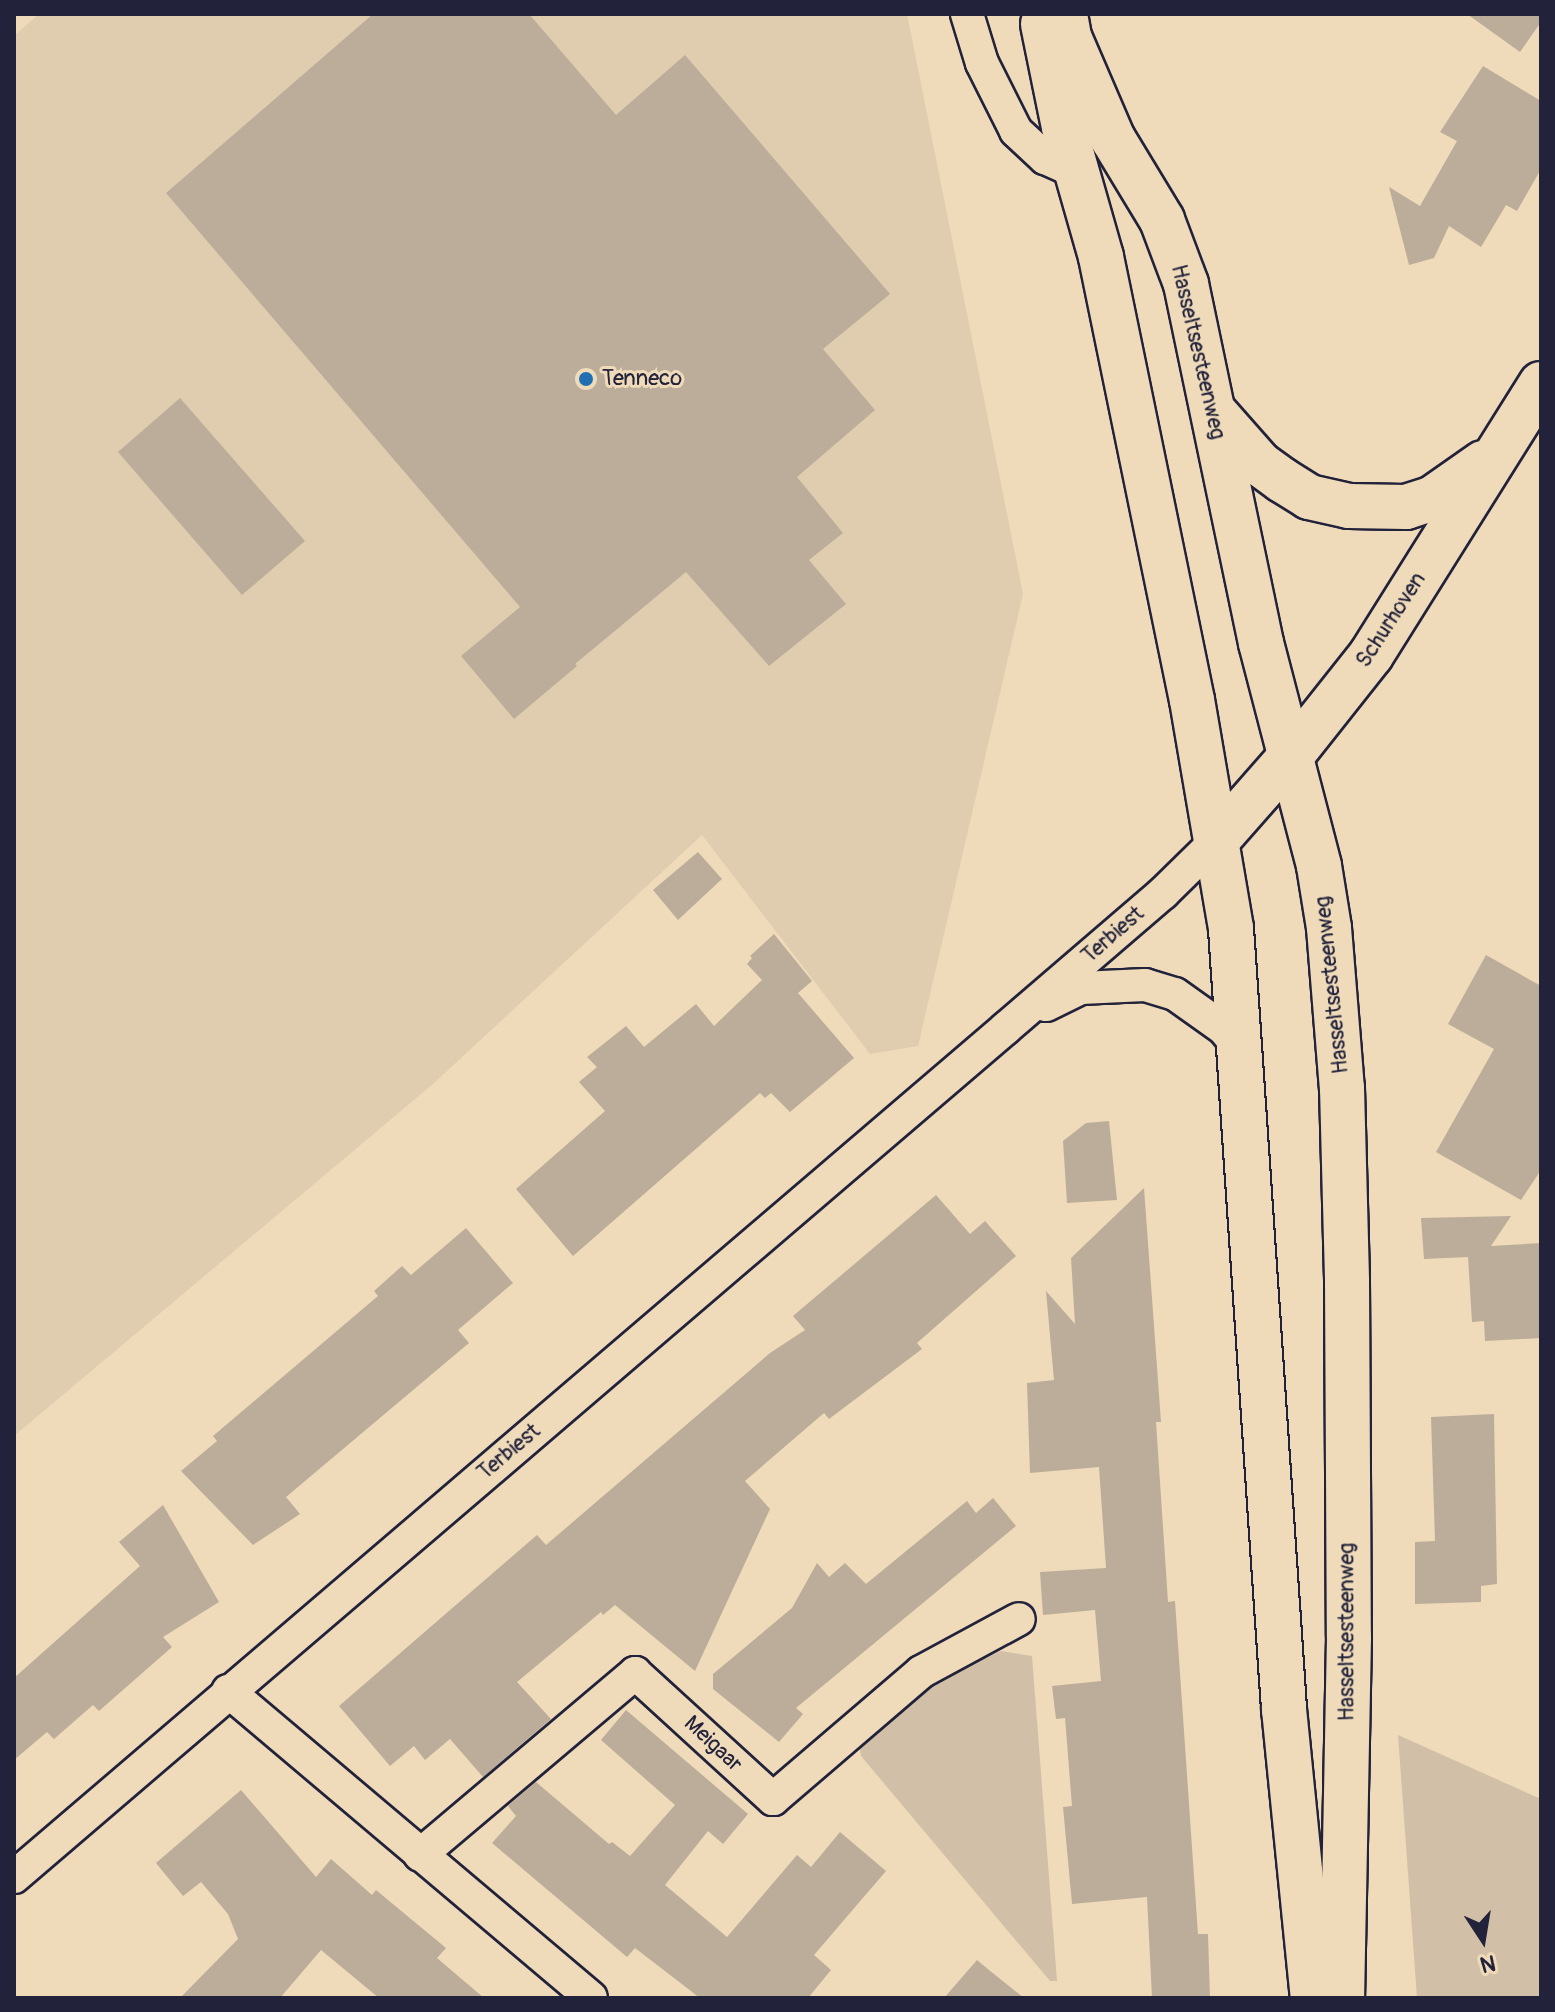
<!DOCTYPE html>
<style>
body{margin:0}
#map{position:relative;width:1555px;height:2012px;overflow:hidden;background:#efdbb9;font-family:Pangolin,sans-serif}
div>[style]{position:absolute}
.built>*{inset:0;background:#e0cdb0}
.green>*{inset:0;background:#d1c0a7}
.building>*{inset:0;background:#bcad9a}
.roads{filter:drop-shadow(2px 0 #22223b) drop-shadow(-2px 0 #22223b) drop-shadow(0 2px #22223b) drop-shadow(0 -2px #22223b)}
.street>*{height:32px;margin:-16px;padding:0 16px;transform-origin:16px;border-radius:16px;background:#efdbb9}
.secondary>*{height:44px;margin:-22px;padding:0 22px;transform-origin:22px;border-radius:22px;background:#efdbb9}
.dots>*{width:22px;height:22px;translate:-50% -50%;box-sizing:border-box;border:4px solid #efdbb9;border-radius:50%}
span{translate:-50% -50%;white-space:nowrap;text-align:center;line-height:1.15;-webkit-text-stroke:6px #efdbb9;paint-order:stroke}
.street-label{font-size:22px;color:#22223b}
.poi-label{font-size:22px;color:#22223b}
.left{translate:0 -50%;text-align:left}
.frame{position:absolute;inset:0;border:16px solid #22223b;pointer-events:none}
.north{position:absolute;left:1443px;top:1900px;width:80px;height:80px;-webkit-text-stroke:6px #efdbb9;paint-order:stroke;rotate:168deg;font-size:22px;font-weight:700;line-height:32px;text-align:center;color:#22223b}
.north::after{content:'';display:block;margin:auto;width:28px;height:36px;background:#22223b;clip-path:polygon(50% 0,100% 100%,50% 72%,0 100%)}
</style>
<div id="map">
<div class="built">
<div style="clip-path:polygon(39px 14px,907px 14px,1023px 594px,918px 1046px,870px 1054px,702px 835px,433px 1084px,14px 1436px,14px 36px)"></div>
</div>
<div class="green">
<div style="clip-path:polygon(1001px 1651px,1032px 1656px,1057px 1981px,1050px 1981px,861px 1756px,859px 1741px,926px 1685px)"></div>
<div style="clip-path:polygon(1398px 1735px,1541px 1799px,1541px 1998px,1417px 1998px)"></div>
</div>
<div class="building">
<div style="clip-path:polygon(373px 14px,529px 14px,616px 115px,685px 55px,890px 294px,823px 349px,875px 410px,797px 477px,843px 533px,809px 560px,846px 604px,769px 666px,686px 572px,575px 664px,577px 666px,514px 719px,461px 656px,520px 607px,166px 193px)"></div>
<div style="clip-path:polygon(1467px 14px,1541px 14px,1541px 22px,1520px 52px)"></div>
<div style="clip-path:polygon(1483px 66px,1541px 101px,1541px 169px,1517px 211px,1506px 205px,1481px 247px,1449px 226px,1434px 258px,1409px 265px,1389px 187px,1420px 206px,1457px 141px,1440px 132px)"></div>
<div style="clip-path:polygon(180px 398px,305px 541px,242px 595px,118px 452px)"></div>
<div style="clip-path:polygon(698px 852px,722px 879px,678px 920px,653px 890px)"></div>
<div style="clip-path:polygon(774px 934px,812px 981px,798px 993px,854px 1058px,790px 1112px,771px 1093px,765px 1098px,760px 1093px,573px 1256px,516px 1189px,605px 1111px,579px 1082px,597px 1067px,587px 1057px,626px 1026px,644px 1047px,696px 1004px,714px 1026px,762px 980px,747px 964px,752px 958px,750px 956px)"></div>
<div style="clip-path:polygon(1486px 955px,1541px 986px,1541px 1170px,1521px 1200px,1436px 1152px,1494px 1049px,1448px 1024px)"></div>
<div style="clip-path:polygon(1109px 1121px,1117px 1200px,1067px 1203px,1063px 1141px,1086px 1123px)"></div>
<div style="clip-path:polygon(1144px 1188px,1161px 1422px,1156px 1422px,1168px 1602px,1175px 1601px,1198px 1934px,1208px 1934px,1210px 1998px,1152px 1998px,1147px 1897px,1072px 1904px,1063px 1807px,1072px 1806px,1065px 1718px,1056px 1719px,1052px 1686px,1101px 1681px,1095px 1610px,1043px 1615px,1040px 1572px,1106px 1568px,1099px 1467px,1030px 1473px,1027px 1383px,1054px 1380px,1046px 1291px,1075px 1324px,1071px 1258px)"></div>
<div style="clip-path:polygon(936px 1195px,970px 1234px,985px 1221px,1016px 1256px,917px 1343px,922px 1349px,829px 1419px,824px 1413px,745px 1481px,770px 1509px,695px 1671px,615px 1605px,603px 1615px,601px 1612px,517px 1682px,551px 1719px,483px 1777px,450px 1739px,425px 1760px,414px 1746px,390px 1766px,339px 1706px,537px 1535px,546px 1545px,770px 1353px,805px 1330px,793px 1316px)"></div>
<div style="clip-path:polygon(1511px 1216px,1491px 1246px,1541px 1243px,1541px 1338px,1485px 1341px,1484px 1321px,1472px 1322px,1468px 1257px,1424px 1259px,1421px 1218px)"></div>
<div style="clip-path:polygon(466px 1228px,513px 1283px,458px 1330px,469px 1343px,286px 1497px,300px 1514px,253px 1545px,181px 1471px,217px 1441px,213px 1436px,378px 1296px,374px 1291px,402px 1266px,411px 1275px)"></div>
<div style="clip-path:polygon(1494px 1414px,1497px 1584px,1481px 1586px,1481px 1602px,1415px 1604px,1415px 1542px,1435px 1541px,1431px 1417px)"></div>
<div style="clip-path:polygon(993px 1498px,1016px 1526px,796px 1708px,803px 1714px,779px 1742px,713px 1689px,713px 1674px,792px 1608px,817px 1563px,829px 1577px,845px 1563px,866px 1584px,967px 1501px,976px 1513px)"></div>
<div style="clip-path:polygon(163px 1505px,219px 1602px,163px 1637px,172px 1647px,99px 1711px,93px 1705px,54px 1739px,47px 1732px,14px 1760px,14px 1678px,140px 1566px,119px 1542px)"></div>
<div style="clip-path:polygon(626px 1710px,748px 1814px,723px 1844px,708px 1831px,665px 1885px,727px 1937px,797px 1855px,811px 1867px,840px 1832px,886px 1871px,814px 1955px,831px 1970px,808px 1998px,700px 1998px,635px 1948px,627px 1957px,492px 1843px,516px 1816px,508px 1806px,536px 1782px,609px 1844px,612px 1842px,630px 1856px,675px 1805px,601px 1740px)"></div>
<div style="clip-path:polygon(241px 1790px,316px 1877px,331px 1859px,372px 1895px,376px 1890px,446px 1948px,437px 1958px,484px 1998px,379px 1998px,321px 1950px,280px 1998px,180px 1998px,238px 1939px,228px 1914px,201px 1882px,183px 1896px,156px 1863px)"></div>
<div style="clip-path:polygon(977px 1960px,989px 1970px,1024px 1998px,944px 1998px)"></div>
</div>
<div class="roads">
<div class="street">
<div style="left:967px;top:14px;width:51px;rotate:73deg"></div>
<div style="left:982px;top:63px;width:76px;rotate:63.4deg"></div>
<div style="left:1016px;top:131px;width:40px;rotate:43deg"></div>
<div style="left:1045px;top:158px;width:35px;rotate:24deg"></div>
<div style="left:1046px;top:1005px;width:39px;rotate:-26deg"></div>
<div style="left:1081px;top:988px;width:64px;rotate:-2.7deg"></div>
<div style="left:1145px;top:985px;width:31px;rotate:17deg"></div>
<div style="left:1175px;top:994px;width:60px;rotate:35.5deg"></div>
<div style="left:1224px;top:1029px;width:26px;rotate:51deg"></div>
<div style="left:228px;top:1691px;width:475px;rotate:40.2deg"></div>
<div style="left:420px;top:1855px;width:282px;rotate:-40.2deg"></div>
<div style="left:635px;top:1673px;width:187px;rotate:42.4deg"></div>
<div style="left:773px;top:1799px;width:195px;rotate:-40.6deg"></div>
<div style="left:921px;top:1672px;width:111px;rotate:-28.4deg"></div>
<div style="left:14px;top:1877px;width:1306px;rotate:-40.56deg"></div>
<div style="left:1006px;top:1028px;width:207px;rotate:-40.7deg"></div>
<div style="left:1163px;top:893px;width:77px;rotate:-44.5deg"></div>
</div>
<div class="secondary">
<div style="left:1065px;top:14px;width:23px;rotate:80deg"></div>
<div style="left:1069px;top:37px;width:111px;rotate:66.7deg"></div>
<div style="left:1113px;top:139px;width:95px;rotate:58.8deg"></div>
<div style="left:1162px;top:220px;width:68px;rotate:69.4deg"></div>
<div style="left:1186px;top:284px;width:367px;rotate:78.2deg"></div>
<div style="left:1261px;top:643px;width:230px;rotate:75.4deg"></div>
<div style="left:1319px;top:866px;width:63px;rotate:80.8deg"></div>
<div style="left:1329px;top:928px;width:161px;rotate:85.4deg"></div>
<div style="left:1342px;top:1088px;width:193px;rotate:88.5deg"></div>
<div style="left:1347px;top:1281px;width:356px;rotate:89.7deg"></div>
<div style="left:1349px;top:1637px;width:361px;rotate:91.1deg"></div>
<div style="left:1043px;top:24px;width:105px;rotate:78.5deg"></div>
<div style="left:1064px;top:127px;width:135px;rotate:74.1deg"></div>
<div style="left:1101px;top:257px;width:452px;rotate:78.4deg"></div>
<div style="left:1192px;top:700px;width:232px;rotate:80.3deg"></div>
<div style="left:1231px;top:929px;width:782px;rotate:86.11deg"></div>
<div style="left:1284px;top:1709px;width:290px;rotate:84.3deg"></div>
<div style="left:1215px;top:413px;width:68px;rotate:48.6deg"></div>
<div style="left:1260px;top:464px;width:27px;rotate:36deg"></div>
<div style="left:1282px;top:480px;width:32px;rotate:32deg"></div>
<div style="left:1309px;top:497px;width:41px;rotate:12.7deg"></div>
<div style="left:1349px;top:506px;width:57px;rotate:1deg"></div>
<div style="left:1406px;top:507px;width:28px;rotate:-18deg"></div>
<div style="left:1433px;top:498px;width:61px;rotate:-35deg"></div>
<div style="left:1218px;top:839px;width:111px;rotate:-48.7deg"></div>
<div style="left:1291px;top:756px;width:129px;rotate:-51.6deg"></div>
<div style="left:1371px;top:655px;width:320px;rotate:-57.9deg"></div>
</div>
</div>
<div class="dots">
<div style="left:586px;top:379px;background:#1f6fb2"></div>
</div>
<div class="street-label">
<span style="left:1198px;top:352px;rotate:77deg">Hasseltsesteenweg</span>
<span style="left:1391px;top:620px;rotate:-57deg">Schurhoven</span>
<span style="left:1113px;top:935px;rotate:-41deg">Terbiest</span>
<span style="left:1332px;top:985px;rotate:-96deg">Hasseltsesteenweg</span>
<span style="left:509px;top:1452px;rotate:-40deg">Terbiest</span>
<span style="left:1347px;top:1632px;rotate:-90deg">Hasseltsesteenweg</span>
<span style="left:713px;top:1744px;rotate:43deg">Meigaar</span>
</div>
<div class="poi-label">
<span class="left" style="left:602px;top:379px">Tenneco</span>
</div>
<div class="frame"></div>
<div class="north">N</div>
</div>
